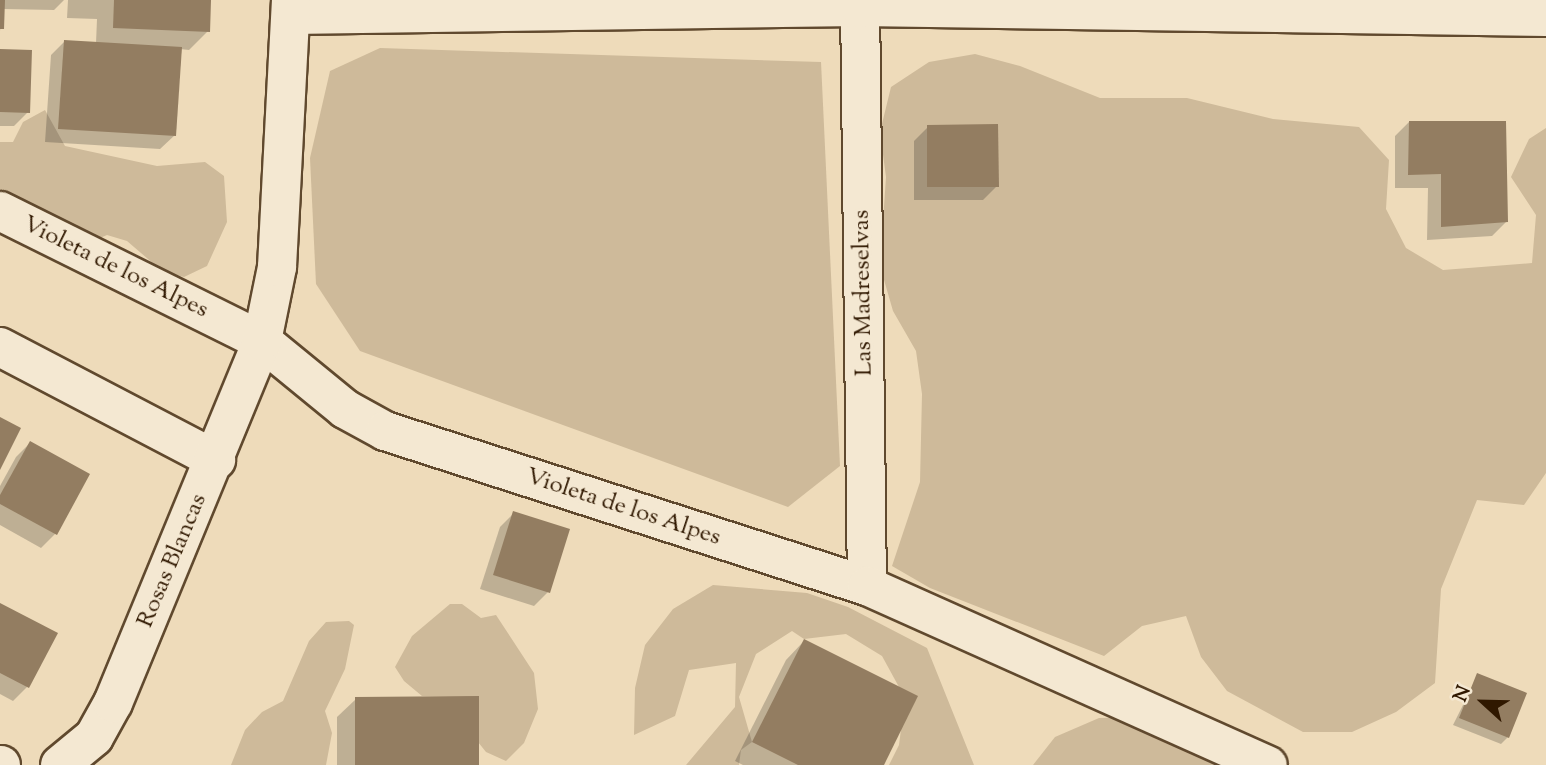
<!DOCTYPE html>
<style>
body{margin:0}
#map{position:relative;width:1546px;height:765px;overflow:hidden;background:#eedbba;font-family:"Sorts Mill Goudy",serif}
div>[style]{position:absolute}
.green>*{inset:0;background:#ceba9a}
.shadow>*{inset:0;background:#0003}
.building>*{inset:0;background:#937d61}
.roads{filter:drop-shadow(2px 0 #60492e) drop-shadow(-2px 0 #60492e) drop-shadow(0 2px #60492e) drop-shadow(0 -2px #60492e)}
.minor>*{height:38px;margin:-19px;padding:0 19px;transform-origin:19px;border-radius:19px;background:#f4e8d2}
.secondary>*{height:38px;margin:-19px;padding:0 19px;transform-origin:19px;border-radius:19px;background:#f4e8d2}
span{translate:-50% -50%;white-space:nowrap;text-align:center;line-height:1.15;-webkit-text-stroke:5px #f4e8d2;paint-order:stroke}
.street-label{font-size:24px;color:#301800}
.north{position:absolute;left:1448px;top:667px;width:70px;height:70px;-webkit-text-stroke:5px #f4e8d2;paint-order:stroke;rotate:292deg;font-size:19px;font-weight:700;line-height:28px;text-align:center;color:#301800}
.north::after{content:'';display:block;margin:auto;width:24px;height:32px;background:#301800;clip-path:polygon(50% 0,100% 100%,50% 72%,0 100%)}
</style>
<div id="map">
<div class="green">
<div style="clip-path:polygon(380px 48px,821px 62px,840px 466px,788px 507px,360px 351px,316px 284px,310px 158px,330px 71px)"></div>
<div style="clip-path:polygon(975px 54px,1020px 66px,1100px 98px,1187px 98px,1273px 119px,1359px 127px,1389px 160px,1386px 209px,1406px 248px,1443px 270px,1532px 263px,1536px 215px,1511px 177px,1529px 139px,1546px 128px,1546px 473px,1524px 505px,1477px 500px,1441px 589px,1435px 683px,1396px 712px,1352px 732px,1303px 732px,1227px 691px,1201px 657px,1186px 616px,1142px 626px,1104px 656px,930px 588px,892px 566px,920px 482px,922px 394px,916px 351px,893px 311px,880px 266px,886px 177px,880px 132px,891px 87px,929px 62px)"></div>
<div style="clip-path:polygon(45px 110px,65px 146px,157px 166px,205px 162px,224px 176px,227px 222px,207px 266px,184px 277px,162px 271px,127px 241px,107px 235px,86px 244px,0 197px,0 142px,13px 142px,23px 122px)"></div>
<div style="clip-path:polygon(713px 585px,807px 593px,848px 607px,927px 648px,974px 765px,889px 765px,899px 745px,905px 698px,882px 656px,846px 634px,804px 639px,792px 631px,756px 654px,739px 697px,752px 742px,741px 750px,739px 765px,686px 765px,735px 707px,736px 663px,689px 670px,675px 716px,634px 735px,635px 688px,645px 645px,673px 609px)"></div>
<div style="clip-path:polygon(450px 604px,462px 604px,481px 618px,496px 615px,534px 673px,538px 709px,524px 743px,506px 761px,486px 752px,478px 742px,467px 697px,422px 696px,404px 681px,395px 667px,412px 636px)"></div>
<div style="clip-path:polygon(349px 621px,354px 625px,345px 669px,325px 711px,332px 733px,326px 765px,231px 765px,245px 730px,262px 712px,283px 701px,309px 641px,326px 622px)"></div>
<div style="clip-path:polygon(1148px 717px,1229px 765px,1033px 765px,1055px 737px,1099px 718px)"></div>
</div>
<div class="shadow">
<div style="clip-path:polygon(0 0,64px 0,54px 10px,3px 9px,0 31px)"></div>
<div style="clip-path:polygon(68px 0,209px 0,208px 31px,189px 50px,180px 49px,175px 135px,160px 149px,45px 142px,51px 55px,65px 41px,96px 43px,97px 19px,67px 18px)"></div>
<div style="clip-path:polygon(0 51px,28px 112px,14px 126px,0 126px)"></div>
<div style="clip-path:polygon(1409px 122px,1506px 222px,1492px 236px,1427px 240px,1428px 188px,1395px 188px,1395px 136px)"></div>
<div style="clip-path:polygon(928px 127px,997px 186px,983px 200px,914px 200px,914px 141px)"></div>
<div style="clip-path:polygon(30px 443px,55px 534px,41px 548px,0 525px,0 486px,16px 457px)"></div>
<div style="clip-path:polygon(514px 513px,548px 592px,534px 606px,480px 589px,500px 527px)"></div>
<div style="clip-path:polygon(0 605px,27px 687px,13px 701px,0 694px)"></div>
<div style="clip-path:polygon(804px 641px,882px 765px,743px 765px,735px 761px,786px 660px)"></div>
<div style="clip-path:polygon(1478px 675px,1508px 737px,1501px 744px,1453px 725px)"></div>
<div style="clip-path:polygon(356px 699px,478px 765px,337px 765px,337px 717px)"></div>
</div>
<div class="building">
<div style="clip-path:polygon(0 0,5px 0,4px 29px,0 29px)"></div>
<div style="clip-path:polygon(114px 0,211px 0,210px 32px,113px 28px)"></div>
<div style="clip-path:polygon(64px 40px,182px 47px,176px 136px,58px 129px)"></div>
<div style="clip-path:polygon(0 49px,32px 50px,30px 113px,0 112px)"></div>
<div style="clip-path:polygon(1409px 121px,1506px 121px,1508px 222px,1441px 227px,1441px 174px,1408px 175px)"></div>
<div style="clip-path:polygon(998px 124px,999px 187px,927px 187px,927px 125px)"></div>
<div style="clip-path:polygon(0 417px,21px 428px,0 470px)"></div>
<div style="clip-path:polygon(30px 441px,90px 474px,57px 535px,0 504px,0 495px)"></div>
<div style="clip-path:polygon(513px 511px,570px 529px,550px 593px,493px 575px)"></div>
<div style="clip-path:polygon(0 603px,58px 633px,29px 688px,0 673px)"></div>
<div style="clip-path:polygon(804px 639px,918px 696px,884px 765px,798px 765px,752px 742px)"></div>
<div style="clip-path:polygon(1477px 673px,1527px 693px,1509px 738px,1459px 718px)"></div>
<div style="clip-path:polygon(479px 696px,479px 765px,355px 765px,355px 697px)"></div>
</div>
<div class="roads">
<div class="minor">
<div style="left:860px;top:0;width:586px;rotate:89.32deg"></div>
<div style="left:291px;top:15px;width:569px;rotate:-0.81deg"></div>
<div style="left:860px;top:7px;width:686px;rotate:0.84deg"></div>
<div style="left:0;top:211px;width:292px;rotate:26.4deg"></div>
<div style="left:262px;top:341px;width:107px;rotate:39.3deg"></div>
<div style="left:345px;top:409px;width:46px;rotate:28.8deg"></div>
<div style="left:385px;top:431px;width:506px;rotate:17.83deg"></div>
<div style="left:867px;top:586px;width:439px;rotate:24.1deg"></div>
<div style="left:0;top:347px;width:244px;rotate:27.6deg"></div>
<div style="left:0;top:765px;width:1px"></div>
<div style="left:60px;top:765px;width:44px;rotate:-39.5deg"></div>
<div style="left:94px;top:737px;width:39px;rotate:-61deg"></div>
<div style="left:113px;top:703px;width:391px;rotate:-67.6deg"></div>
</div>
<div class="secondary">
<div style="left:262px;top:341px;width:76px;rotate:-78.5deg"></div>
<div style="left:277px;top:267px;width:267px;rotate:-87deg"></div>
</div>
</div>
<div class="street-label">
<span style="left:115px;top:268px;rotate:26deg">Violeta de los Alpes</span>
<span style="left:864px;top:293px;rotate:-91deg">Las Madreselvas</span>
<span style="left:623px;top:508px;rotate:18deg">Violeta de los Alpes</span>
<span style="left:173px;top:561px;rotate:-67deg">Rosas Blancas</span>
</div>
<div class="north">N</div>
</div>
